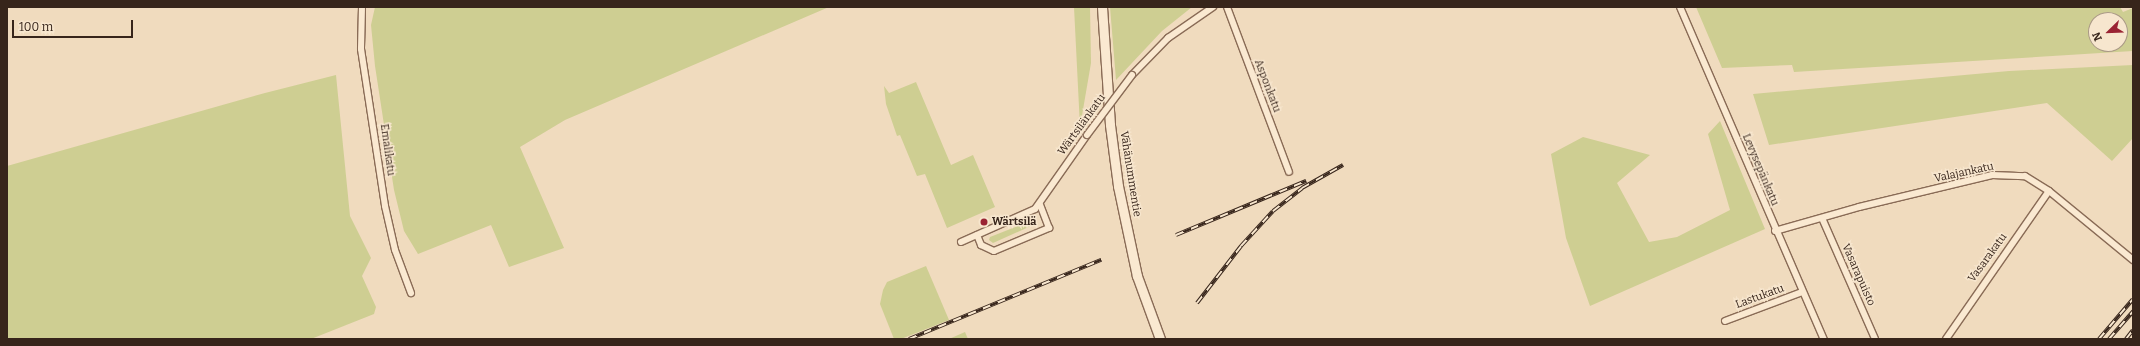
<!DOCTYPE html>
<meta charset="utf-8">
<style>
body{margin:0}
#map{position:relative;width:2140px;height:346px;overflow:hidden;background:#f0dbbe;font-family:Bitter,serif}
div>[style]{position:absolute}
.green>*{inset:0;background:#cece92}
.roads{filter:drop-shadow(1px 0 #896b56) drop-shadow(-1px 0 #896b56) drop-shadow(0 1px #896b56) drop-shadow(0 -1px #896b56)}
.minor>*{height:6px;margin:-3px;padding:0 3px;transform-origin:3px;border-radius:3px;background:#fae9d1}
.secondary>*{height:9px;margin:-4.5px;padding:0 4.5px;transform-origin:4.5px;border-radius:4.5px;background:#fae9d1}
.rail>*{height:4px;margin-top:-2px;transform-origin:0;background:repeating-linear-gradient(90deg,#f7e6ce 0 8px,#37251b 0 16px);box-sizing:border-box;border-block:1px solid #37251b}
.bridges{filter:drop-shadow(1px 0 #896b56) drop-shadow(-1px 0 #896b56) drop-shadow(0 1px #896b56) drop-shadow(0 -1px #896b56)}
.minor-bridge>*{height:6px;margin:-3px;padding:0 3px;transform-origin:3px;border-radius:3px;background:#fae9d1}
.dots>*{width:11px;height:11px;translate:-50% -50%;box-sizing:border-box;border:2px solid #f7e6ce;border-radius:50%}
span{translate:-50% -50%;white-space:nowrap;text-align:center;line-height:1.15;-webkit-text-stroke:3px #f7e6ce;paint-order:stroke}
.street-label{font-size:11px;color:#37251b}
.poi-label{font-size:11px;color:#37251b;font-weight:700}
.left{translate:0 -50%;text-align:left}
.frame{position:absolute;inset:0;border:8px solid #37251b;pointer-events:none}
.north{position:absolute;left:2088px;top:12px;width:40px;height:40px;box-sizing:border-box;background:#f7e6ce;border:1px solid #aa9986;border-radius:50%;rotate:247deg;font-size:11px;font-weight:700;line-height:16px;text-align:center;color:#37251b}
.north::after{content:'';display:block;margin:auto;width:14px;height:18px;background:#9a2333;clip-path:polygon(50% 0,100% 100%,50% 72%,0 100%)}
.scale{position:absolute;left:12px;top:20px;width:121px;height:18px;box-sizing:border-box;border:2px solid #37251b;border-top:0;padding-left:5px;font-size:12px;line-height:14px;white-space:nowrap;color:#37251b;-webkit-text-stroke:3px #f7e6ce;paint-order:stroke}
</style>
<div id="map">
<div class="green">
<div style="clip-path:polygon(375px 7px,829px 7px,565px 120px,520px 147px,564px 248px,509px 267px,491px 225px,418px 254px,404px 231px,394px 190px,375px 66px,371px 25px)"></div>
<div style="clip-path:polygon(1074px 7px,1090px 7px,1091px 63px,1080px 127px)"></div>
<div style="clip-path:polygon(1110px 7px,1192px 7px,1162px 31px,1116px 80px)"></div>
<div style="clip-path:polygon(evenodd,1696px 7px,2120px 7px,2123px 12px,2133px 8px,2133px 51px,1794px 72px,1792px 65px,1722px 68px,1696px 7px,2096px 20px,2120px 20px,2120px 44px,2096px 44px,2096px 20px)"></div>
<div style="clip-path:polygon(2133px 65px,2133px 138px,2112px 161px,2047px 103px,1769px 145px,1753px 94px,2009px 71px)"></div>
<div style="clip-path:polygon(336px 75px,350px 216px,371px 258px,362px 276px,376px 307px,374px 314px,311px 339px,7px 339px,7px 166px,265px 93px)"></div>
<div style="clip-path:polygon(916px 82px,951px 165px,973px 155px,995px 207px,947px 228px,925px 174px,917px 176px,900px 135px,897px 136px,886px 104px,884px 86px,889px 93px)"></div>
<div style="clip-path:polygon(1720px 121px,1765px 229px,1590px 306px,1566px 238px,1551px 154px,1583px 137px,1650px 155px,1617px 183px,1649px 242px,1677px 237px,1730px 210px,1708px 134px)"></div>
<div style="clip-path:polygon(1028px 222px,1032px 223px,1031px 226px,993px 243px,989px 240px,990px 237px)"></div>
<div style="clip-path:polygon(926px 266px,949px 320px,901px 339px,894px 339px,880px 304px,883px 290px,887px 282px)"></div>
<div style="clip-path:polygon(965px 332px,968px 339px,949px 339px)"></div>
</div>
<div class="roads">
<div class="minor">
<div style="left:362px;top:7px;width:42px;rotate:91.4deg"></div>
<div style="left:361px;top:49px;width:159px;rotate:81.3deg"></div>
<div style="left:385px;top:206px;width:45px;rotate:77.2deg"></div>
<div style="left:395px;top:250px;width:46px;rotate:69.6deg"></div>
<div style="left:1227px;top:7px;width:176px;rotate:69.4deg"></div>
<div style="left:1680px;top:7px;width:362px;rotate:66.6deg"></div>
<div style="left:1132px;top:75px;width:52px;rotate:-45.8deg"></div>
<div style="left:1168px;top:38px;width:55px;rotate:-34.6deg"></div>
<div style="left:1822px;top:218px;width:132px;rotate:66.3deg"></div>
<div style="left:1775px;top:231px;width:87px;rotate:-15.9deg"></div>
<div style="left:1859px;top:207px;width:137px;rotate:-13.5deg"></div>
<div style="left:1992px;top:175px;width:33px;rotate:2deg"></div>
<div style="left:2025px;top:176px;width:28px;rotate:32deg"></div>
<div style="left:2049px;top:191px;width:109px;rotate:39.4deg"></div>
<div style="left:977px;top:235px;width:11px;rotate:68deg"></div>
<div style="left:981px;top:245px;width:14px;rotate:25deg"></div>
<div style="left:994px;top:251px;width:60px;rotate:-22.7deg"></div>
<div style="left:1049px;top:228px;width:26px;rotate:-111deg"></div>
<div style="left:961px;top:242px;width:81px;rotate:-24deg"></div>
<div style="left:1035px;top:209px;width:90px;rotate:-54.9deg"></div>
<div style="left:1725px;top:321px;width:82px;rotate:-20.6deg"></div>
<div style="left:1946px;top:339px;width:180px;rotate:-55.2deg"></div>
</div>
<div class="secondary">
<div style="left:1102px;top:7px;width:118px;rotate:86.1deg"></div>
<div style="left:1110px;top:125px;width:62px;rotate:82.5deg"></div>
<div style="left:1118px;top:186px;width:92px;rotate:78.1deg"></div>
<div style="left:1137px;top:276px;width:67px;rotate:69.9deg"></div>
</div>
</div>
<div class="rail">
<div style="left:1176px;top:235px;width:141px;rotate:-22.6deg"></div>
<div style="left:1197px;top:303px;width:72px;rotate:-52.3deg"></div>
<div style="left:1241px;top:246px;width:47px;rotate:-47.6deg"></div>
<div style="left:1273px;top:211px;width:37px;rotate:-38deg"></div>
<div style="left:1302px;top:188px;width:47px;rotate:-29.3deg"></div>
<div style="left:909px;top:339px;width:208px;rotate:-22.4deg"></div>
<div style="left:2099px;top:339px;width:52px;rotate:-49.6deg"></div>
<div style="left:2109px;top:339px;width:37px;rotate:-49deg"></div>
<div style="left:2126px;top:339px;width:11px;rotate:-52deg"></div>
</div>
<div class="bridges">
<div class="minor-bridge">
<div style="left:1087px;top:135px;width:75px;rotate:-53.1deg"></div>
</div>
</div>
<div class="dots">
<div style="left:984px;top:222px;background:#9a2333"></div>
</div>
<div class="street-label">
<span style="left:1267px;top:86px;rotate:69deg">Asponkatu</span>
<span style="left:1082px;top:125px;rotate:-54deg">Wärtsilänkatu</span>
<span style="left:387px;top:150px;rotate:82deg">Emalikatu</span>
<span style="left:1760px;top:170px;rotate:67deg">Levysepänkatu</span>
<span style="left:1964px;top:173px;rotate:-12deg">Valajankatu</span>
<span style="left:1130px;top:174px;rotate:81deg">Vähänummentie</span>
<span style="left:1988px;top:258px;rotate:-54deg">Vasarakatu</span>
<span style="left:1858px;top:275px;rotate:66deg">Vasarapuisto</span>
<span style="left:1760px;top:297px;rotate:-20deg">Lastukatu</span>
</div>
<div class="poi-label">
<span class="left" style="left:992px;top:222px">Wärtsilä</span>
</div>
<div class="frame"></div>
<div class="north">N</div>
<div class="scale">100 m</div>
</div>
